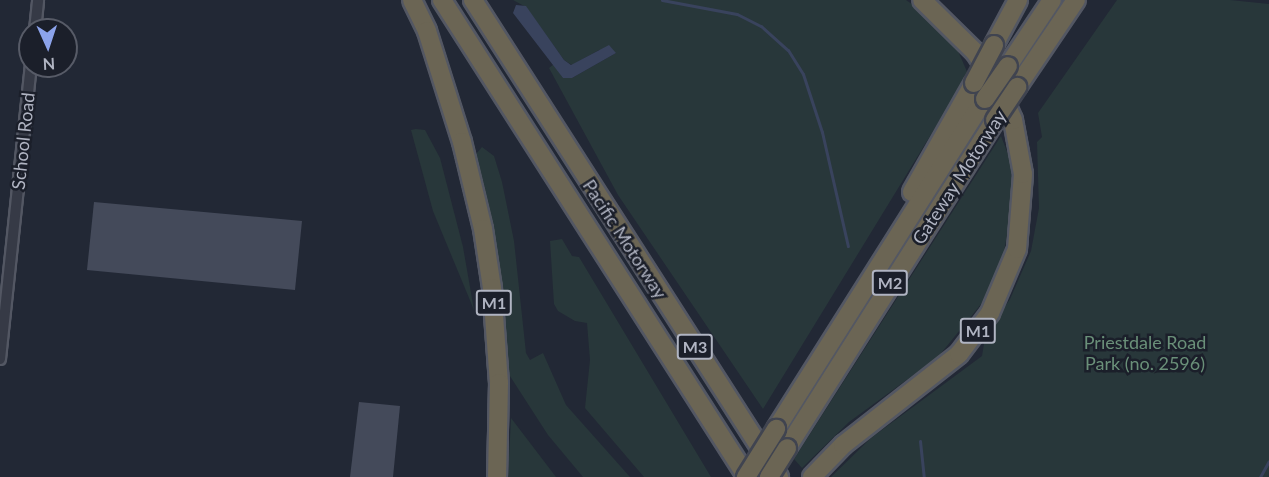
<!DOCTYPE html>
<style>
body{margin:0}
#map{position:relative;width:1269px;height:477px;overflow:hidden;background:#222835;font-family:Lato,sans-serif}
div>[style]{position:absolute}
.green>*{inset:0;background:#28373a}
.water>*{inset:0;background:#39435d}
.stream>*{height:3px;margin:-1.5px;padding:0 1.5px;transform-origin:1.5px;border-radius:1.5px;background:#39435d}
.building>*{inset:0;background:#444a5a}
.roads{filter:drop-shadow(2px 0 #535763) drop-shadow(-2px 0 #535763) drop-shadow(0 2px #535763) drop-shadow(0 -2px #535763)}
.street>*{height:10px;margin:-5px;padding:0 5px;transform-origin:5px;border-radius:5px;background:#363a46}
.highway>*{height:18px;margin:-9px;padding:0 9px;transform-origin:9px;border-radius:9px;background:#6b6554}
.bridges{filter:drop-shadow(2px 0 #404450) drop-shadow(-2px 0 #404450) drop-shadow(0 2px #404450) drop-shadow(0 -2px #404450)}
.highway-bridge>*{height:18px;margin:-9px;padding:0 9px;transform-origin:9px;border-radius:9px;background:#6b6554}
span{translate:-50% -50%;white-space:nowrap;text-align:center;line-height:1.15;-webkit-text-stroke:5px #1b1f2a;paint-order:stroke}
.shield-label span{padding:2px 4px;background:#1b1f2a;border:2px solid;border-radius:4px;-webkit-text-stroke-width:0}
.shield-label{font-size:16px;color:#b0b4c2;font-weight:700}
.street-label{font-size:18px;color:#b0b4c2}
.park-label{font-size:18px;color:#6a9079}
.north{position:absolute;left:18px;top:18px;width:60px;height:60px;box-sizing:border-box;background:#1b1f2a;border:2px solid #575b67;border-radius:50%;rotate:177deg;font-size:16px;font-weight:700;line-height:24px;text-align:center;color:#b0b4c2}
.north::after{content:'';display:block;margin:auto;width:21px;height:27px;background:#8ca3eb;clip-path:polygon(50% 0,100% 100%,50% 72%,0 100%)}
</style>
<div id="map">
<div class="green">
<div style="clip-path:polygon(513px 0,906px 0,949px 30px,968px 74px,763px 409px,618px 195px,549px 68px,554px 64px,563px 78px,572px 78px,616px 53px,599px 50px,572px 65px,564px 60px,526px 7px)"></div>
<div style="clip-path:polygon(1117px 0,1230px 0,1269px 4px,1269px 477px,831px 477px,871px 438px,982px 356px,985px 338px,1010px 299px,1031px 251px,1039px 208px,1037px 142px,1042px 137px,1038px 113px)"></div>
<div style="clip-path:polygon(416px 129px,425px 130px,440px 158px,463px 247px,474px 310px,433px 211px,411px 130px)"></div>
<div style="clip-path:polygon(1001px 136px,1011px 162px,1013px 200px,1002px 263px,986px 298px,938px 357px,849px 422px,802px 468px,794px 459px)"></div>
<div style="clip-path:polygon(482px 147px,494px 156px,502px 182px,514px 241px,526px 353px,530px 360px,543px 353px,566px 405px,630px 477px,583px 477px,548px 435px,508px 373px,501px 288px,476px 154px)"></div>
<div style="clip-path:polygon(562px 239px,572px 256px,579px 257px,711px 477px,644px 477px,585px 408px,590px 360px,587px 323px,575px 321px,558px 311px,554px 304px,550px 241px)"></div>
<div style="clip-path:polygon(511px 418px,556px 477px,508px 477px)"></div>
</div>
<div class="water">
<div style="clip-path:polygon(516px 5px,526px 6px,564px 60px,571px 65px,609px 45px,616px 53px,572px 78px,563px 78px,513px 13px)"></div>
</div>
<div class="stream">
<div style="left:662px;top:0;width:76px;rotate:10.6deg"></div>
<div style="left:737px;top:14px;width:27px;rotate:27deg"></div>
<div style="left:761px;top:26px;width:36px;rotate:42deg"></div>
<div style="left:788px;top:50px;width:28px;rotate:58deg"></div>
<div style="left:803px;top:74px;width:61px;rotate:71.9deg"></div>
<div style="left:822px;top:132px;width:117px;rotate:77.2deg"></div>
<div style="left:920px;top:441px;width:36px;rotate:84deg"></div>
<div style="left:1260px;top:477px;width:18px;rotate:-61deg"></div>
</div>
<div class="building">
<div style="clip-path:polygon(94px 202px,302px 221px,295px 290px,87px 270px)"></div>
<div style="clip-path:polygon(359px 402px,400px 406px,393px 477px,350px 477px)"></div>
</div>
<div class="roads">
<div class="street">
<div style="left:35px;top:30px;width:30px;rotate:-84deg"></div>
<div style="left:0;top:359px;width:295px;rotate:-84deg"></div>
</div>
<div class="highway">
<div style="left:412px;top:0;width:34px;rotate:64deg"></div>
<div style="left:427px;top:31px;width:116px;rotate:72.5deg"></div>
<div style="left:462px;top:142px;width:89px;rotate:76.4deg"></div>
<div style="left:483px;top:229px;width:60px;rotate:81.3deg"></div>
<div style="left:492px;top:288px;width:95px;rotate:85.8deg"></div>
<div style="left:499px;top:383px;width:94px;rotate:91.2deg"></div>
<div style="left:442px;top:0;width:566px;rotate:57.4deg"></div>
<div style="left:473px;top:0;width:567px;rotate:57.32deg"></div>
<div style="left:994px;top:45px;width:51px;rotate:-61.9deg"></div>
<div style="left:1008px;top:66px;width:79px;rotate:-56.3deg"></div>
<div style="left:1017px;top:87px;width:105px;rotate:-55.9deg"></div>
<div style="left:912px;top:192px;width:125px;rotate:-60.4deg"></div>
<div style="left:776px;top:429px;width:391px;rotate:-57.7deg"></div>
<div style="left:787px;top:448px;width:388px;rotate:-57.6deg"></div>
<div style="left:812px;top:477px;width:45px;rotate:-45.9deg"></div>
<div style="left:843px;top:445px;width:147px;rotate:-38.1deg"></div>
<div style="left:959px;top:354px;width:51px;rotate:-52.9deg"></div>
<div style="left:990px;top:313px;width:69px;rotate:-67.1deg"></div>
<div style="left:1017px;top:249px;width:75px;rotate:-85.4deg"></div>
<div style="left:1023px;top:174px;width:55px;rotate:-100.5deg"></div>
<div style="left:1013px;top:120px;width:36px;rotate:-114deg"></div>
<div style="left:998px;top:87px;width:42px;rotate:-123.3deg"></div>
<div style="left:975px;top:52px;width:74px;rotate:-135.5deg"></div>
</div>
</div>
<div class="bridges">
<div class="highway-bridge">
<div style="left:974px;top:83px;width:43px;rotate:-62.2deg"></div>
<div style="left:985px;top:99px;width:40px;rotate:-55.1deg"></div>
<div style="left:995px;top:120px;width:40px;rotate:-56deg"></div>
<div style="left:746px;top:477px;width:57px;rotate:-58deg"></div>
<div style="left:769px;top:477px;width:34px;rotate:-58deg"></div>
</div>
</div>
<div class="shield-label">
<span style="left:890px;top:283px">M2</span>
<span style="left:494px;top:303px">M1</span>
<span style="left:978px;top:331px">M1</span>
<span style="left:695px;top:347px">M3</span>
</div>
<div class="street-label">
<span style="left:23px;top:141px;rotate:-84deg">School Road</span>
<span style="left:959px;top:177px;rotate:-57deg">Gateway Motorway</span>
<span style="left:625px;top:239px;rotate:57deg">Pacific Motorway</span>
</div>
<div class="park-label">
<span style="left:1145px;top:353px">Priestdale Road<br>Park (no. 2596)</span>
</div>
<div class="north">N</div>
</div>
